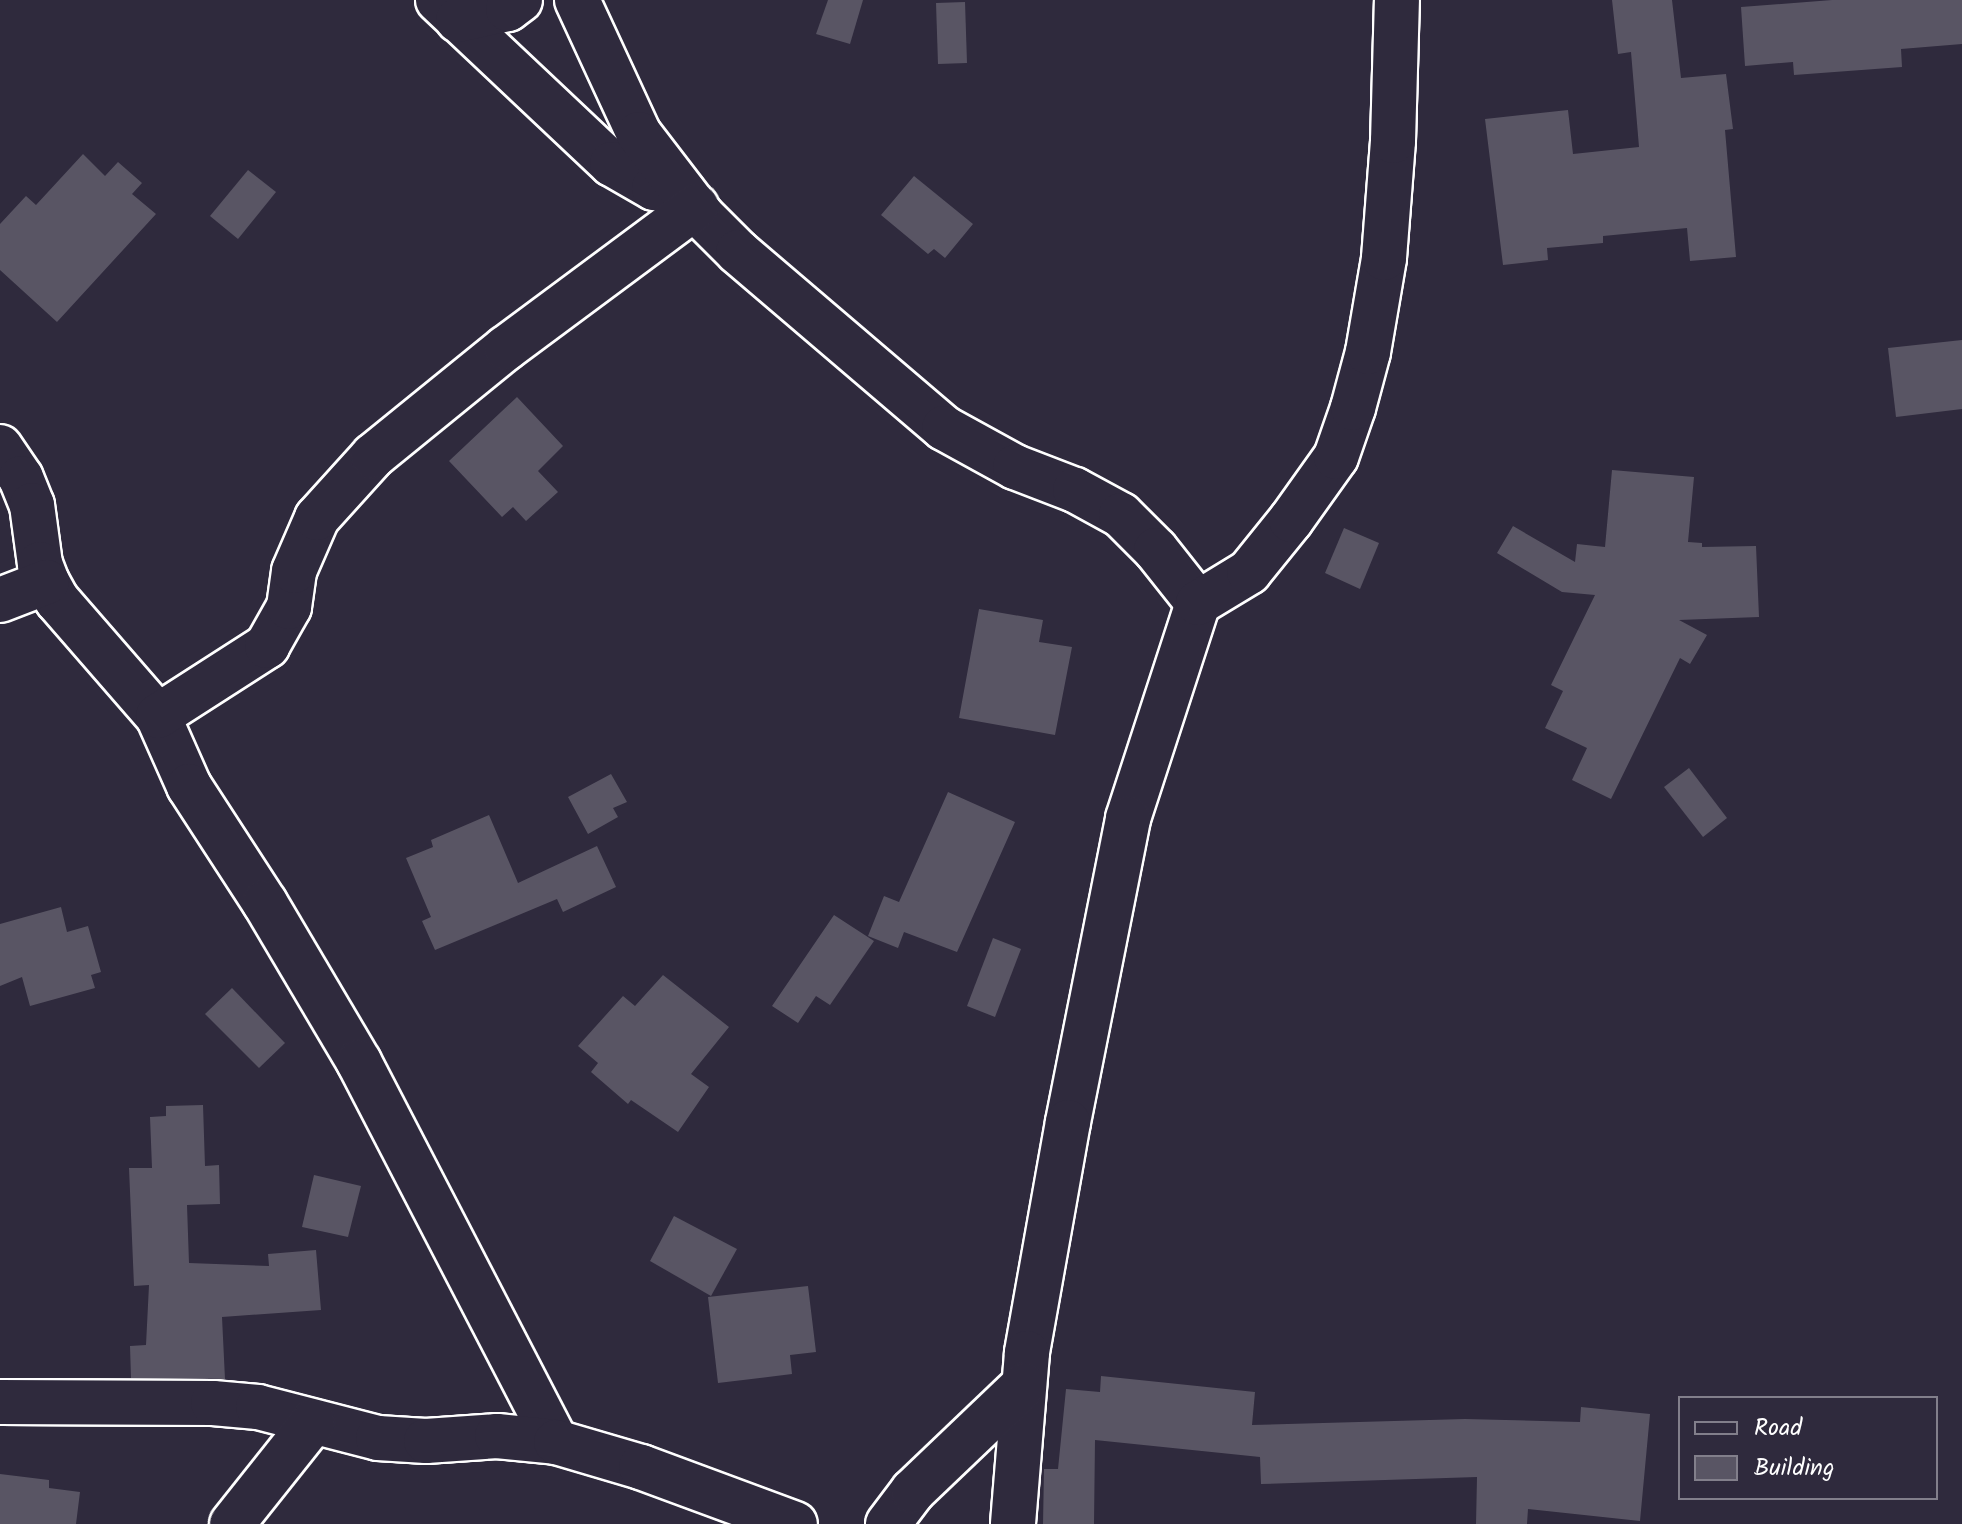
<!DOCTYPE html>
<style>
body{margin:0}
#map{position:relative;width:1962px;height:1524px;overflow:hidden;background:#2f2a3d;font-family:Kalam,sans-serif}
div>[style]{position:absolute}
.building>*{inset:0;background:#595564}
.roads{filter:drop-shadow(2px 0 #fff) drop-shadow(-2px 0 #fff) drop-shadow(0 2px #fff) drop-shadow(0 -2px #fff)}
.minor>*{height:44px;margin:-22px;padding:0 22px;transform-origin:22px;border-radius:22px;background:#2f2a3d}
span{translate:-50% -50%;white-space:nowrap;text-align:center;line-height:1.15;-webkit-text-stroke:7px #2f2a3d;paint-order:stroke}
.legend{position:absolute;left:1678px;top:1396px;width:260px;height:104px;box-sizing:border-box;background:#2f2a3d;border:2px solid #827f8b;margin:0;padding:10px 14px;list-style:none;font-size:24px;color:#fff}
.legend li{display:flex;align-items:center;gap:16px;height:40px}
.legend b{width:40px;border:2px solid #827f8b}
</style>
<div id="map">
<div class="building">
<div style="clip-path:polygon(828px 0,863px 0,850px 44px,816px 34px)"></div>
<div style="clip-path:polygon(1612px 0,1672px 0,1681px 78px,1726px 74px,1733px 129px,1725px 130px,1736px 257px,1690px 261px,1687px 228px,1603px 236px,1603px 243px,1547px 248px,1548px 260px,1503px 265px,1485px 119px,1568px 110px,1573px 154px,1639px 147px,1631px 52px,1618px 54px)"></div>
<div style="clip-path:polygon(1832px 0,1962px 0,1962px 44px,1901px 49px,1902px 67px,1794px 75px,1793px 62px,1745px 66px,1741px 7px)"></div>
<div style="clip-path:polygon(965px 2px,967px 63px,938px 64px,936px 3px)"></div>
<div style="clip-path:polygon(83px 154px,105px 176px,118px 162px,142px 183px,132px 194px,156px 214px,57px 322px,0 270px,0 224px,26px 196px,36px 205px)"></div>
<div style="clip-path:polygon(248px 170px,276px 192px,238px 239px,210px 216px)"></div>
<div style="clip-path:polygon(914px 176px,973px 224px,945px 258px,934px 249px,928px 254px,881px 215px)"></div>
<div style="clip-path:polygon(1962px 340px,1962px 409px,1896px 417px,1888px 348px)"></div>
<div style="clip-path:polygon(517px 397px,563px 446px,538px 471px,558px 492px,526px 521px,513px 507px,502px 517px,449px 461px)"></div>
<div style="clip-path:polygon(1612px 470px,1694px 477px,1688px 542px,1702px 543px,1702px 547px,1756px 546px,1759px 617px,1679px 620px,1707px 635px,1690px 664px,1680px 658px,1611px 799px,1572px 780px,1587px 748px,1545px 728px,1563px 691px,1551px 685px,1595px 595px,1562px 592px,1497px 553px,1513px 526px,1575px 562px,1577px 544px,1605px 547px)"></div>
<div style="clip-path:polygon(1344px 528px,1379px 543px,1360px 589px,1325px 573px)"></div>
<div style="clip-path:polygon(979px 609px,1043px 620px,1039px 642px,1072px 647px,1055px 735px,959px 718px)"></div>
<div style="clip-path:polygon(1689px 768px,1727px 818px,1703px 837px,1664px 787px)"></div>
<div style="clip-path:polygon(611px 774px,627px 802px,613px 808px,618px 817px,588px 834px,568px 797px)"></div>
<div style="clip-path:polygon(948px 792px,1015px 822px,957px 952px,904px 932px,898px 948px,868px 936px,884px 896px,899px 902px)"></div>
<div style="clip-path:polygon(489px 815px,518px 883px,597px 846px,616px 887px,563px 912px,557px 899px,435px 950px,422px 921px,431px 917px,406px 858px,433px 847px,431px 840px)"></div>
<div style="clip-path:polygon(61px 907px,67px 932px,88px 926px,101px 972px,91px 975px,95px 988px,30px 1006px,22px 977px,0 986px,0 924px)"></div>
<div style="clip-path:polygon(834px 915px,874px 941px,830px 1005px,816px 996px,798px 1023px,772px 1006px)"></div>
<div style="clip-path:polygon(993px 938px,1021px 949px,995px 1017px,967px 1006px)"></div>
<div style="clip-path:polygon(663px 975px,729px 1027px,691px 1074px,709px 1087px,678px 1132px,631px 1100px,628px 1104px,591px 1072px,598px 1063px,578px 1046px,623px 996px,635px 1006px)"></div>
<div style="clip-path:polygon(232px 988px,285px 1043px,259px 1068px,205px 1014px)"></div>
<div style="clip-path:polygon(203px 1105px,205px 1166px,219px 1165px,220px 1204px,187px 1205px,189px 1263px,269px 1266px,268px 1254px,316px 1250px,321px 1310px,222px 1317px,225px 1379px,131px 1378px,130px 1346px,146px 1345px,149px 1285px,134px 1286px,129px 1168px,152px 1168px,150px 1117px,166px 1116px,166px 1106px)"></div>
<div style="clip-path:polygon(314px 1175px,361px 1186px,348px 1237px,302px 1227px)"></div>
<div style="clip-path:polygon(674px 1216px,737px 1249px,711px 1296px,650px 1261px)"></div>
<div style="clip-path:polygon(808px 1286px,816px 1352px,790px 1355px,792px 1374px,718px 1383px,708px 1297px)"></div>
<div style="clip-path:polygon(1101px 1376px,1255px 1392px,1252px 1425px,1465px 1419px,1580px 1422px,1581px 1407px,1650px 1414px,1640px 1521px,1528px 1509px,1527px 1524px,1476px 1524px,1477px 1477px,1261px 1484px,1260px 1457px,1095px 1440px,1094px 1524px,1043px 1524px,1044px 1469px,1058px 1469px,1066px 1389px,1100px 1392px)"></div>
<div style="clip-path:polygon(0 1474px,49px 1480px,49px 1488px,80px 1492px,76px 1524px,0 1524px)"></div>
</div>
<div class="roads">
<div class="minor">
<div style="left:438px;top:0;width:239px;rotate:43.3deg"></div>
<div style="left:612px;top:164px;width:48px;rotate:29.7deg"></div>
<div style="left:654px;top:188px;width:30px;rotate:9deg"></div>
<div style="left:577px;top:0;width:148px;rotate:65.2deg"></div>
<div style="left:639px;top:134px;width:103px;rotate:52.5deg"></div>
<div style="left:702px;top:216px;width:51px;rotate:45deg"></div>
<div style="left:738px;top:252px;width:271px;rotate:40.5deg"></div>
<div style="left:944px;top:428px;width:81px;rotate:28.8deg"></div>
<div style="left:1015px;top:467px;width:64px;rotate:21deg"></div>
<div style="left:1075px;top:490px;width:52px;rotate:28.5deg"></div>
<div style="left:1121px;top:515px;width:49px;rotate:45deg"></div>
<div style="left:1156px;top:550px;width:68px;rotate:51.6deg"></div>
<div style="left:1198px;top:603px;width:227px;rotate:108deg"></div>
<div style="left:1128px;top:819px;width:309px;rotate:101.2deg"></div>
<div style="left:1068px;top:1122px;width:235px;rotate:100.1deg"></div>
<div style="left:1027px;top:1353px;width:172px;rotate:94.7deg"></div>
<div style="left:458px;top:20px;width:51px;rotate:-12.4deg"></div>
<div style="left:508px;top:9px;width:15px;rotate:-37deg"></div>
<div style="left:0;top:447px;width:37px;rotate:56deg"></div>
<div style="left:21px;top:478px;width:29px;rotate:68deg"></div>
<div style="left:32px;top:505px;width:60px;rotate:82.3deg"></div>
<div style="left:40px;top:564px;width:19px;rotate:69deg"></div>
<div style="left:47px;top:582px;width:21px;rotate:61deg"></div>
<div style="left:57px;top:600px;width:154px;rotate:49deg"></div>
<div style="left:158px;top:716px;width:77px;rotate:66.1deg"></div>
<div style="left:189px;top:786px;width:140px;rotate:57deg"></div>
<div style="left:265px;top:903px;width:185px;rotate:59.4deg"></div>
<div style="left:359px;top:1062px;width:428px;rotate:62.6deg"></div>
<div style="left:0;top:600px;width:50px;rotate:-21deg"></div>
<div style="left:1198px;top:603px;width:60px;rotate:-31.3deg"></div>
<div style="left:1249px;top:572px;width:67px;rotate:-51.1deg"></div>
<div style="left:1291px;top:520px;width:77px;rotate:-54.5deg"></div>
<div style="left:1336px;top:457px;width:52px;rotate:-70.9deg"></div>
<div style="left:1353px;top:408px;width:58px;rotate:-75deg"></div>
<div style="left:1368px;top:352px;width:95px;rotate:-80.3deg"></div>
<div style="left:1384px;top:258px;width:117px;rotate:-85.6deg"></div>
<div style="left:1393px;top:141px;width:141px;rotate:-88.4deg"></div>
<div style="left:158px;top:716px;width:130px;rotate:-32.7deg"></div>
<div style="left:267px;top:646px;width:45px;rotate:-60.6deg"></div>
<div style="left:289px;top:607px;width:36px;rotate:-82deg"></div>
<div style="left:294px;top:571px;width:58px;rotate:-66.5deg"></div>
<div style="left:317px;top:518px;width:84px;rotate:-47.9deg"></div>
<div style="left:373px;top:456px;width:171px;rotate:-39.1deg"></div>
<div style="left:506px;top:348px;width:237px;rotate:-36.6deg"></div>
<div style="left:0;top:1402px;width:213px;rotate:0.3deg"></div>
<div style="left:213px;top:1403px;width:45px;rotate:5.1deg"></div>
<div style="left:258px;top:1407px;width:124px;rotate:14.5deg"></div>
<div style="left:378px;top:1438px;width:48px;rotate:3.6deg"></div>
<div style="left:426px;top:1441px;width:71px;rotate:-4deg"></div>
<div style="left:497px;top:1436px;width:59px;rotate:5.8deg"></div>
<div style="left:556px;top:1442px;width:89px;rotate:16.4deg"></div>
<div style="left:641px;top:1467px;width:164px;rotate:20.3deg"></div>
<div style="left:232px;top:1524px;width:130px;rotate:-51.5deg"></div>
<div style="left:888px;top:1524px;width:41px;rotate:-52.9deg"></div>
<div style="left:913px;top:1491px;width:153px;rotate:-43.7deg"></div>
</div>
</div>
<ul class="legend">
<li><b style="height:10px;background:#2f2a3d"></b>Road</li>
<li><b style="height:22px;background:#595564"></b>Building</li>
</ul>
</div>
